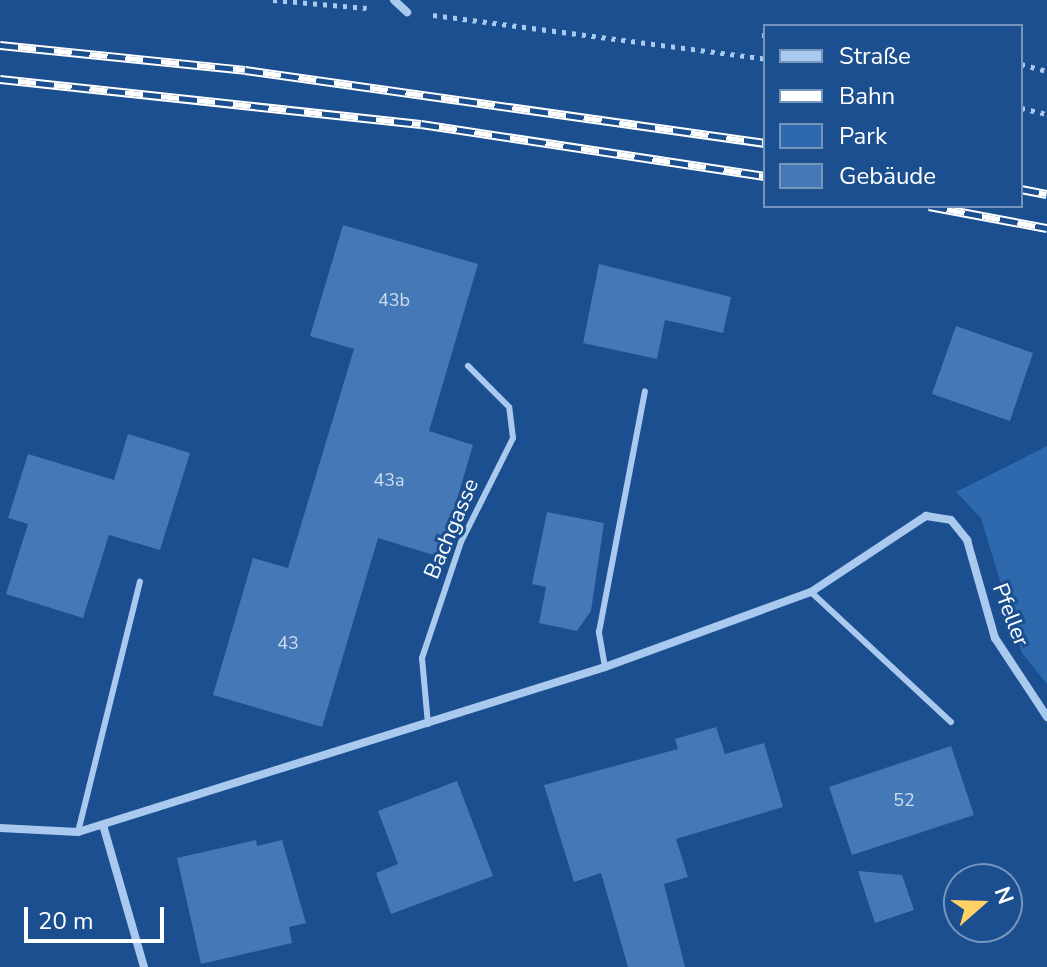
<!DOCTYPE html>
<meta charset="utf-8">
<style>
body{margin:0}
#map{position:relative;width:1047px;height:967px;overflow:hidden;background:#1b4f8f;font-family:"Nunito Sans",sans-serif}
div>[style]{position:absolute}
.green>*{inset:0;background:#2e69ad}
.building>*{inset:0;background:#4478b7}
.path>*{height:5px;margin-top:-2.5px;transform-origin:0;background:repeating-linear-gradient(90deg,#a9c9ee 0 4px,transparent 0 10px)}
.service>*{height:6px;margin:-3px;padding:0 3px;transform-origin:3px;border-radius:3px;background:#a9c9ee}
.minor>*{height:8px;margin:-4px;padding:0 4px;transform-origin:4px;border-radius:4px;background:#a9c9ee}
.rail>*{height:9px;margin-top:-4.5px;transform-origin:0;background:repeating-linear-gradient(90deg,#1b4f8f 0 18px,#fff 0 36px);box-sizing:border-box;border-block:2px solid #fff}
span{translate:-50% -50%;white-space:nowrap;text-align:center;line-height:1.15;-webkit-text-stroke:6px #1b4f8f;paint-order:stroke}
.number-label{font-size:18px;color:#d0dded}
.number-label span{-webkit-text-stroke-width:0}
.street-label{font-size:22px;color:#fff}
.legend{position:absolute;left:763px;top:24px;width:260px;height:184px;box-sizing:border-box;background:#1b4f8f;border:2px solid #7695bc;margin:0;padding:10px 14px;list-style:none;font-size:24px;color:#fff}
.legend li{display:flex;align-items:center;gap:16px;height:40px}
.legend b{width:40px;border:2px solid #7695bc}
.north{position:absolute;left:943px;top:863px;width:80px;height:80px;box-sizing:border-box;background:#1b4f8f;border:2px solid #7695bc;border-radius:50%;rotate:70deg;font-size:22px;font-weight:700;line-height:32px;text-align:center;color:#fff}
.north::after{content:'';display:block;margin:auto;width:28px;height:36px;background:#ffd166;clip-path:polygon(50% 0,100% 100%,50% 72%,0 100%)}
.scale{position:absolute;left:24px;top:907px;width:140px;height:36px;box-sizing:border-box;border:4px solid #fff;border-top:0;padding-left:10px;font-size:24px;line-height:28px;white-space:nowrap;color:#fff;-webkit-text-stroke:6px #1b4f8f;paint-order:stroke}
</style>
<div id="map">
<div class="green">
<div style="clip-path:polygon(1047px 446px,1047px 684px,1022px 653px,981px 518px,956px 492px)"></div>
</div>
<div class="building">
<div style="clip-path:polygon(343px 225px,478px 264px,429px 431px,473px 445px,440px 557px,378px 538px,322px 727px,213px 695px,253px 558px,288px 568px,354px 349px,310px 336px)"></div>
<div style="clip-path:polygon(599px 264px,731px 297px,723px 333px,665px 320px,657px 359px,583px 343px)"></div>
<div style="clip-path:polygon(956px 326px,1033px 353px,1010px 421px,932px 394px)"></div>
<div style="clip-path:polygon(128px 434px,190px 453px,160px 550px,109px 535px,83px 618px,6px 594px,28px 524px,8px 518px,28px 454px,114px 480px)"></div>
<div style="clip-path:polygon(547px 512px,604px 523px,591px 611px,577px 631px,539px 623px,546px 587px,532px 584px)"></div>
<div style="clip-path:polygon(716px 727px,725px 754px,764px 743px,783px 807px,676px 839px,688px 877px,664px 884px,685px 967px,628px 967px,601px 873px,574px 882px,544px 785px,678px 749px,675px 739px)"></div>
<div style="clip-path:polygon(951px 746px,974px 815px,852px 855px,829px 787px)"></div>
<div style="clip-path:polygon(457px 781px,493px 876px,391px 914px,376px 873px,398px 864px,378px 811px)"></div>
<div style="clip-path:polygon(256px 840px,257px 846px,282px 840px,306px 923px,289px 927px,292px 943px,201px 964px,177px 858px)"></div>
<div style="clip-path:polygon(858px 871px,902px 875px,914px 910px,875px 923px)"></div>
</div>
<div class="path">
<div style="left:273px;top:0;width:94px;rotate:4.9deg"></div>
<div style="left:433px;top:15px;width:335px;rotate:7.5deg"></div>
<div style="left:762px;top:35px;width:3px"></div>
<div style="left:1021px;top:64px;width:27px;rotate:15deg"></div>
<div style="left:1021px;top:108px;width:27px;rotate:13deg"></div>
</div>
<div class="service">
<div style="left:811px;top:592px;width:191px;rotate:42.9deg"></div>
<div style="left:605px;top:667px;width:36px;rotate:-100deg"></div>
<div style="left:599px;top:632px;width:245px;rotate:-79.2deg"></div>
<div style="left:428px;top:724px;width:66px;rotate:-95.2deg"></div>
<div style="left:422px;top:658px;width:122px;rotate:-71.4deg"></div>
<div style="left:461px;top:542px;width:116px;rotate:-63.4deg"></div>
<div style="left:513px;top:438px;width:31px;rotate:-97deg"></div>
<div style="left:509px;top:407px;width:58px;rotate:-135deg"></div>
<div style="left:78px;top:832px;width:258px;rotate:-76.1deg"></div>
</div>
<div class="minor">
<div style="left:394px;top:0;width:18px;rotate:43deg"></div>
<div style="left:103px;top:825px;width:148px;rotate:73.9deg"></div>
<div style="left:0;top:828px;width:78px;rotate:2.9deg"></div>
<div style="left:78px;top:832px;width:552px;rotate:-17.38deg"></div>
<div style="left:605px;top:667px;width:219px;rotate:-20deg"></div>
<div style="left:811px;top:592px;width:138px;rotate:-33.5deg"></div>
<div style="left:926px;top:516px;width:25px;rotate:9deg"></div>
<div style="left:951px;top:520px;width:26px;rotate:51deg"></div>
<div style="left:967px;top:540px;width:102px;rotate:74.1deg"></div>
<div style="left:995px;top:638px;width:95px;rotate:56.6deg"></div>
</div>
<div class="rail">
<div style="left:0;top:45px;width:246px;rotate:5.8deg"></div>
<div style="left:245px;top:70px;width:525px;rotate:7.99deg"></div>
<div style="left:0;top:79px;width:423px;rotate:6.1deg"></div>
<div style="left:421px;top:124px;width:348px;rotate:8.6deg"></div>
<div style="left:1021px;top:189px;width:26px;rotate:11deg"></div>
<div style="left:929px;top:206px;width:120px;rotate:10.6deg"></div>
</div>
<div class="number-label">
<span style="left:394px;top:300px">43b</span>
<span style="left:389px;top:480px">43a</span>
<span style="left:288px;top:643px">43</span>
<span style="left:904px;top:800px">52</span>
</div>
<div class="street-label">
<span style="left:452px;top:529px;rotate:-67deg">Bachgasse</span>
<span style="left:1010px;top:615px;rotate:69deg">Pfeller</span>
</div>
<ul class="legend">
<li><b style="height:10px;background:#a9c9ee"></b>Straße</li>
<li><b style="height:10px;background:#fff"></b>Bahn</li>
<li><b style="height:22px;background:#2e69ad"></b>Park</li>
<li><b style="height:22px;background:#4478b7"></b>Gebäude</li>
</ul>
<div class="north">N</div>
<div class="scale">20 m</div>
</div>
